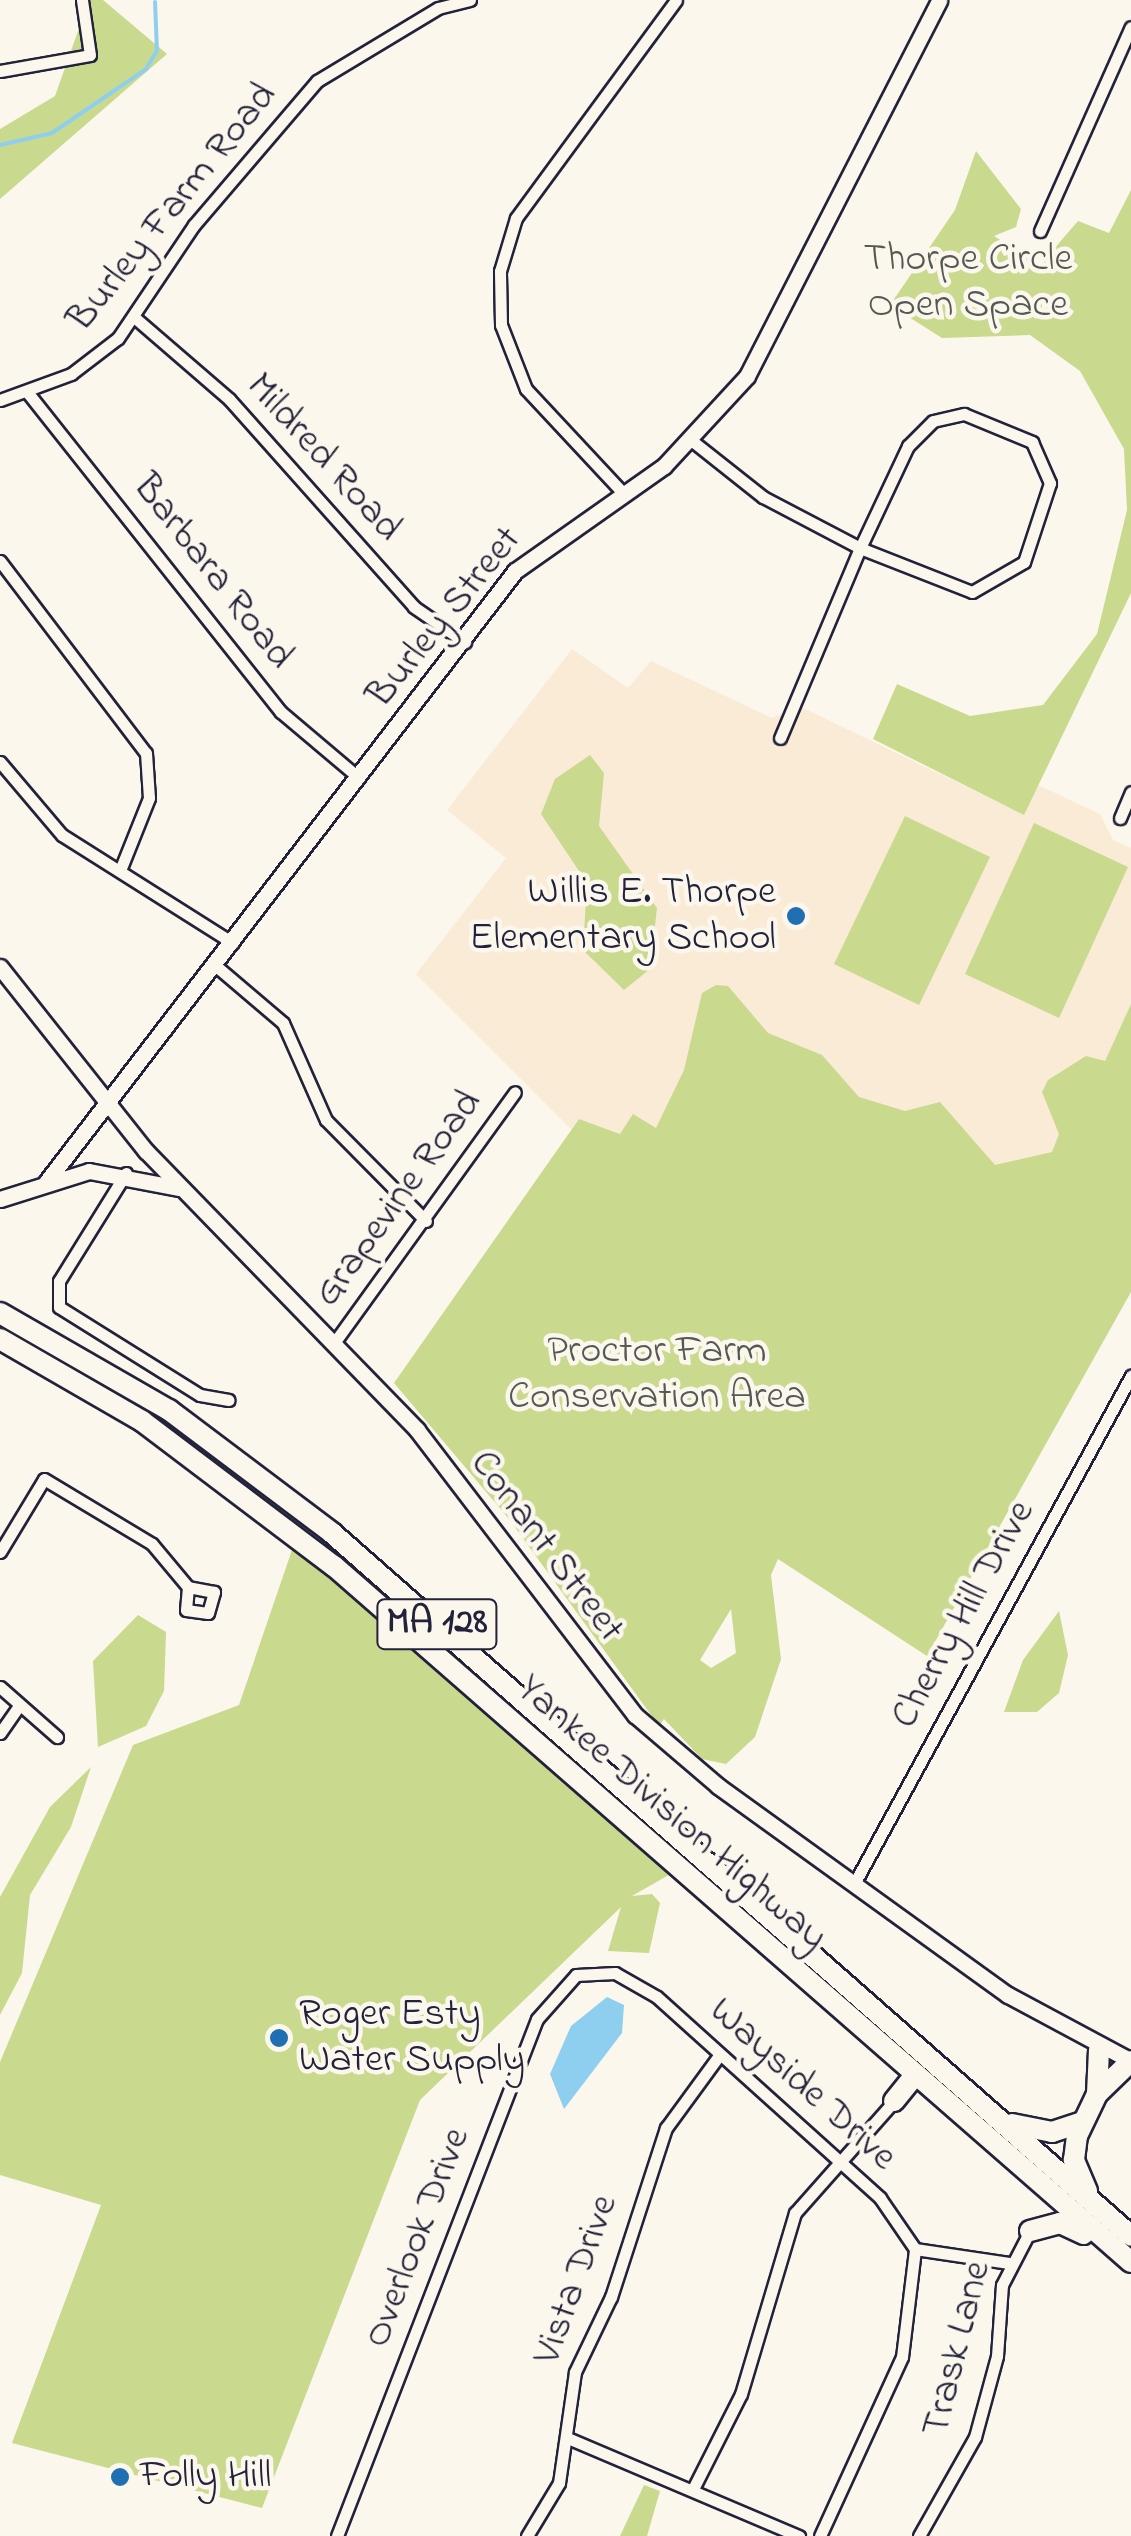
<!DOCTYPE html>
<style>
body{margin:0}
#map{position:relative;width:1131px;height:2536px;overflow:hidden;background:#fbf7ec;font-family:"Indie Flower",sans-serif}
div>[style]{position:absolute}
.built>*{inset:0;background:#f9ebd6}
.green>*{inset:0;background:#c9d98e}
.water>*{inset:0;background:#8ecfef}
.stream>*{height:4px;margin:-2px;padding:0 2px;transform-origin:2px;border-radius:2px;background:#8ecfef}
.roads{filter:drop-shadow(2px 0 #22223b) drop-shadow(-2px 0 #22223b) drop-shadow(0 2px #22223b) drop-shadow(0 -2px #22223b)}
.street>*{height:11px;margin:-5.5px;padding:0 5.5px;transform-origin:5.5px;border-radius:5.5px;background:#fbf7ec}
.secondary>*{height:15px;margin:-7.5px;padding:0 7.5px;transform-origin:7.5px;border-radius:7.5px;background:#fbf7ec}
.highway>*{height:20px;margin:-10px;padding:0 10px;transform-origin:10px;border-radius:10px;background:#fbf7ec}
.dots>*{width:28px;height:28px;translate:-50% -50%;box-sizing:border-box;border:5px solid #fbf7ec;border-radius:50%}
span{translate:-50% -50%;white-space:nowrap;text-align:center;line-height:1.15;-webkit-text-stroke:9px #fbf7ec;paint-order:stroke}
.shield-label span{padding:2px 8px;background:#fbf7ec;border:2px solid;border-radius:8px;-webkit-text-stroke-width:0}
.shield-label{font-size:38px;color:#22223b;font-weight:700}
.street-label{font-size:40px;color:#22223b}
.park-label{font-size:40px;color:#545954}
.poi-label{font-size:40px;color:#22223b}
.right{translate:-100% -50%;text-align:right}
.left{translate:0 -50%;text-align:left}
</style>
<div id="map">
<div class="built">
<div style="clip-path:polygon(572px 649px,628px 688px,651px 661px,772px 718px,799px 706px,1023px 814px,1038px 785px,1100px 814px,1113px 840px,1131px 848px,1131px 1004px,1059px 1161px,947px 1196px,752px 1192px,634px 1115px,620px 1134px,579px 1119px,571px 1129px,416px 974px,506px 858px,447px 810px)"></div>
</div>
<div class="green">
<div style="clip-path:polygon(89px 0,103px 0,167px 54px,0 199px,0 129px,55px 96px)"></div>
<div style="clip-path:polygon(976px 151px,1021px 209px,1016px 227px,994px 236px,1040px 265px,1078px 221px,1109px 233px,1131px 190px,1131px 593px,1024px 815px,873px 739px,897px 684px,970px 716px,1043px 705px,1097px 634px,1127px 510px,1124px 449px,1080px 371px,1030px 335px,942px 338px,890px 305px,955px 210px)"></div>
<div style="clip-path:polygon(590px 755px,604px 773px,599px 826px,657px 908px,650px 969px,624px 990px,583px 950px,587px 883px,541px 814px,555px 779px)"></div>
<div style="clip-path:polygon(905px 816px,990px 857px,919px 1005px,834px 964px)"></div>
<div style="clip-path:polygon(1034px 823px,1128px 867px,1059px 1018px,965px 974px)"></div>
<div style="clip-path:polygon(evenodd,716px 985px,728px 986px,768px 1033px,822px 1055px,859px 1097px,905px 1111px,940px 1102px,995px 1165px,1052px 1152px,1059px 1134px,1042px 1092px,1048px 1080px,1086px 1056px,1105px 1061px,1131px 1004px,1131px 1292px,927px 1656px,778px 1559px,771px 1575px,781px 1659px,755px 1737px,726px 1764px,702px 1759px,664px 1719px,659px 1726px,509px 1519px,394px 1383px,579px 1119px,620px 1134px,633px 1114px,656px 1128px,684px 1070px,702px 993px,716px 985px,731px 1609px,736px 1653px,711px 1668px,700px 1660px,731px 1609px)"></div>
<div style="clip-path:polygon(294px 1544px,674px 1872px,632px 1896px,652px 1894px,660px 1903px,649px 1953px,608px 1951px,621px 1907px,420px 2100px,262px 2508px,12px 2443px,101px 2205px,0 2175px,0 2062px,133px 1745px,239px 1705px)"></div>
<div style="clip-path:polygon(1059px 1611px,1068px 1655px,1059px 1693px,1037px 1712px,1004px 1712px,1023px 1660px)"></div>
<div style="clip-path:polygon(138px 1615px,166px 1632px,164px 1691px,146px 1726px,98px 1747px,93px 1661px)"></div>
<div style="clip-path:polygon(91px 1767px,71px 1827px,30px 1895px,22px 1973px,0 2015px,0 1897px,50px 1807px)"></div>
<div style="clip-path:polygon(644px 2485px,660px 2491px,647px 2536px,620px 2536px)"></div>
</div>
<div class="water">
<div style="clip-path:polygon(607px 1997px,624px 2005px,622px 2033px,564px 2109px,550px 2074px,571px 2026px)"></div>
</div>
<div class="stream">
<div style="left:0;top:145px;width:53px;rotate:-13deg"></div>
<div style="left:52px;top:133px;width:114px;rotate:-34.2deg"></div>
<div style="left:146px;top:69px;width:21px;rotate:-59deg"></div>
<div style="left:157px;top:51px;width:49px;rotate:-92.3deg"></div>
</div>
<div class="roads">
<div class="street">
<div style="left:0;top:71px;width:91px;rotate:-10.1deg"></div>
<div style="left:90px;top:55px;width:56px;rotate:-98.3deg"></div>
<div style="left:1040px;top:231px;width:223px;rotate:-66deg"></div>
<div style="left:134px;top:317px;width:125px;rotate:40.8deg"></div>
<div style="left:229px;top:399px;width:278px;rotate:48.3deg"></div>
<div style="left:414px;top:607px;width:62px;rotate:34.5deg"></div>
<div style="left:28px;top:393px;width:407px;rotate:51.6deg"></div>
<div style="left:281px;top:712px;width:102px;rotate:40.2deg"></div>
<div style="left:0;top:400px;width:76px;rotate:-20.1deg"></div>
<div style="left:71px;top:374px;width:59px;rotate:-37.5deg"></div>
<div style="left:118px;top:338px;width:136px;rotate:-56.1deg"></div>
<div style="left:194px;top:225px;width:189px;rotate:-49.5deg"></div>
<div style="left:317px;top:81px;width:141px;rotate:-31.1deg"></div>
<div style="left:438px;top:8px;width:33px;rotate:-14deg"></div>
<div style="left:964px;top:414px;width:74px;rotate:22.4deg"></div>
<div style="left:1032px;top:442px;width:45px;rotate:66.3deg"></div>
<div style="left:1050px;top:483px;width:83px;rotate:108.2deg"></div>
<div style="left:1024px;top:562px;width:60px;rotate:150deg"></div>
<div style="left:972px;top:592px;width:120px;rotate:-158.6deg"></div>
<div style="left:860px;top:548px;width:113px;rotate:-64.8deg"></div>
<div style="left:908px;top:446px;width:35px;rotate:-45deg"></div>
<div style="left:933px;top:421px;width:32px;rotate:-13deg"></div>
<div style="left:691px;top:440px;width:92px;rotate:38.4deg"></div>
<div style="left:763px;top:497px;width:110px;rotate:27.7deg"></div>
<div style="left:860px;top:548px;width:206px;rotate:112.8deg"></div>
<div style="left:624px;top:494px;width:144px;rotate:-133deg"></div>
<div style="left:526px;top:389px;width:69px;rotate:-111.3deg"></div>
<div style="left:501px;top:325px;width:54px;rotate:-91.1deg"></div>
<div style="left:500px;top:271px;width:55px;rotate:-73.2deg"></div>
<div style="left:516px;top:218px;width:270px;rotate:-53.7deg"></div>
<div style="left:0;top:561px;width:241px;rotate:52.8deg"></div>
<div style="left:146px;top:753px;width:45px;rotate:86.2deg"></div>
<div style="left:149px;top:798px;width:75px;rotate:111.8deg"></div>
<div style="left:0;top:762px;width:96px;rotate:49.7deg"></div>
<div style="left:62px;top:835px;width:202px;rotate:32.3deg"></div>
<div style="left:1120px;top:818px;width:28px;rotate:-67deg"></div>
<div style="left:216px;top:966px;width:88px;rotate:40.4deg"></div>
<div style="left:283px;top:1023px;width:106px;rotate:66.1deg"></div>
<div style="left:326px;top:1120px;width:142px;rotate:45.3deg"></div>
<div style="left:126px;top:1173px;width:127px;rotate:121.8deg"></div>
<div style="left:59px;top:1281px;width:26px;rotate:90deg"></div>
<div style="left:59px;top:1307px;width:166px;rotate:32deg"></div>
<div style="left:200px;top:1395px;width:29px;rotate:10deg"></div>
<div style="left:334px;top:1343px;width:309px;rotate:-54.2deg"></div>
<div style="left:0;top:1552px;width:85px;rotate:-58.9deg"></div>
<div style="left:44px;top:1479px;width:126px;rotate:31deg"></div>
<div style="left:152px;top:1544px;width:56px;rotate:50.1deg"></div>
<div style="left:188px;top:1587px;width:23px;rotate:95deg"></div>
<div style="left:186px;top:1610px;width:22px;rotate:8deg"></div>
<div style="left:208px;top:1613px;width:22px;rotate:-74deg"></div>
<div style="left:214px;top:1592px;width:26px;rotate:-169deg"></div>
<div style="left:0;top:1687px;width:76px;rotate:41.3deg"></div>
<div style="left:0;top:1733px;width:33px;rotate:-55deg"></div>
<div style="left:854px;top:1884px;width:579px;rotate:-61.4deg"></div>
<div style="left:570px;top:2439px;width:249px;rotate:23deg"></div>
<div style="left:693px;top:2489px;width:106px;rotate:-63.2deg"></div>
<div style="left:741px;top:2394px;width:189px;rotate:-73.4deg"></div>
<div style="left:795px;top:2213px;width:149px;rotate:-48.5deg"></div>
<div style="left:337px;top:2536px;width:554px;rotate:-68.85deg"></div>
<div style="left:537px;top:2019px;width:59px;rotate:-48.4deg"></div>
<div style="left:576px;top:1975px;width:39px;rotate:-3deg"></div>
<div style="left:615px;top:1973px;width:48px;rotate:29.7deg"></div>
<div style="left:657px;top:1997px;width:300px;rotate:42deg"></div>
<div style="left:880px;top:2198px;width:62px;rotate:55.5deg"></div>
<div style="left:915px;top:2249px;width:95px;rotate:8.5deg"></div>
<div style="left:527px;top:2536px;width:62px;rotate:-58.9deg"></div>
<div style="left:559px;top:2483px;width:112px;rotate:-81.8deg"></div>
<div style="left:575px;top:2372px;width:83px;rotate:-64.4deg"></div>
<div style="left:611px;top:2297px;width:178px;rotate:-72deg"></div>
<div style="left:666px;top:2128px;width:88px;rotate:-53.8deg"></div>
<div style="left:820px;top:2536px;width:197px;rotate:-65.4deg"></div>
<div style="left:902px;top:2357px;width:109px;rotate:-83.1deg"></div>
<div style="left:919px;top:2536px;width:114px;rotate:-60.5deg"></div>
<div style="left:975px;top:2437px;width:84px;rotate:-74.8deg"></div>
<div style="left:997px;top:2356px;width:71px;rotate:-86deg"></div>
<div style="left:1002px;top:2285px;width:61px;rotate:-62.6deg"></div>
</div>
<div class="secondary">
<div style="left:0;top:967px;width:235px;rotate:51.6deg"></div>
<div style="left:146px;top:1151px;width:389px;rotate:45.8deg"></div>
<div style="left:417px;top:1430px;width:359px;rotate:52.6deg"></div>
<div style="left:635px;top:1715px;width:109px;rotate:40.5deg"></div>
<div style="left:718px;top:1786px;width:357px;rotate:35.8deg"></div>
<div style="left:1008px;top:1995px;width:140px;rotate:28.2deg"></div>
<div style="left:47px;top:1181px;width:769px;rotate:-52.5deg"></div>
<div style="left:515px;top:571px;width:182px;rotate:-35.2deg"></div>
<div style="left:664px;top:466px;width:122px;rotate:-47.3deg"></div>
<div style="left:747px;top:376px;width:422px;rotate:-62.9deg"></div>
<div style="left:0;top:1199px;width:93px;rotate:-17.5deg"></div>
<div style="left:89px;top:1171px;width:92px;rotate:10.7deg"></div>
</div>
<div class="highway">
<div style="left:0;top:1313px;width:195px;rotate:29.9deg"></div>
<div style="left:169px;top:1410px;width:204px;rotate:37deg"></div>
<div style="left:332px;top:1533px;width:1064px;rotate:41.34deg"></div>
<div style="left:0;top:1339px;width:164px;rotate:30deg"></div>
<div style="left:142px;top:1421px;width:241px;rotate:37.1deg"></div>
<div style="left:334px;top:1566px;width:1058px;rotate:41.13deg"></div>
<div style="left:1097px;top:2094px;width:44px;rotate:-87.4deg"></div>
<div style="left:894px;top:2101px;width:32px;rotate:-51deg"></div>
<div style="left:1012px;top:2124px;width:41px;rotate:11.3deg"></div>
<div style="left:1052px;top:2132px;width:32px;rotate:-18deg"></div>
<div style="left:1087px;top:2191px;width:34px;rotate:-113deg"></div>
<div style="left:1074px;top:2160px;width:24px;rotate:-83deg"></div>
<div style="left:1077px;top:2136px;width:47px;rotate:-64.5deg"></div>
<div style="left:1097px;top:2094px;width:47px;rotate:-44.1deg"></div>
<div style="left:1030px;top:2231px;width:31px;rotate:-15deg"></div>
<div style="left:1060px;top:2223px;width:26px;rotate:25deg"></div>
</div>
</div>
<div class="dots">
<div style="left:796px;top:916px;background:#1f6fb2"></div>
<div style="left:279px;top:2038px;background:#1f6fb2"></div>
<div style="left:120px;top:2477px;background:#1f6fb2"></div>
</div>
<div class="shield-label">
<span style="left:437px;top:1624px">MA 128</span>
</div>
<div class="street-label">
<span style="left:173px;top:208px;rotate:-51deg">Burley Farm Road</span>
<span style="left:323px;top:458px;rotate:48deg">Mildred Road</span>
<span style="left:212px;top:572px;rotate:52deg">Barbara Road</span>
<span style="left:445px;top:618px;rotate:-51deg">Burley Street</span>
<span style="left:399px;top:1199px;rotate:-54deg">Grapevine Road</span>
<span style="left:546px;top:1547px;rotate:53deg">Conant Street</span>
<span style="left:964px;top:1615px;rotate:-61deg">Cherry Hill Drive</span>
<span style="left:671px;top:1814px;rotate:41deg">Yankee Division Highway</span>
<span style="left:802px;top:2085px;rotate:42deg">Wayside Drive</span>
<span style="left:418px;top:2238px;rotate:-69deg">Overlook Drive</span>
<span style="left:577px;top:2280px;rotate:-70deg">Vista Drive</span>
<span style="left:958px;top:2349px;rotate:-76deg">Trask Lane</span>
</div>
<div class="park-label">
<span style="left:968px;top:283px">Thorpe Circle<br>Open Space</span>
<span style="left:657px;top:1375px">Proctor Farm<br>Conservation Area</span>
</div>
<div class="poi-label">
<span class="right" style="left:776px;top:916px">Willis E. Thorpe<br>Elementary School</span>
<span class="left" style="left:299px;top:2038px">Roger Esty<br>Water Supply</span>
<span class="left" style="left:140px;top:2477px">Folly Hill</span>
</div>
</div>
